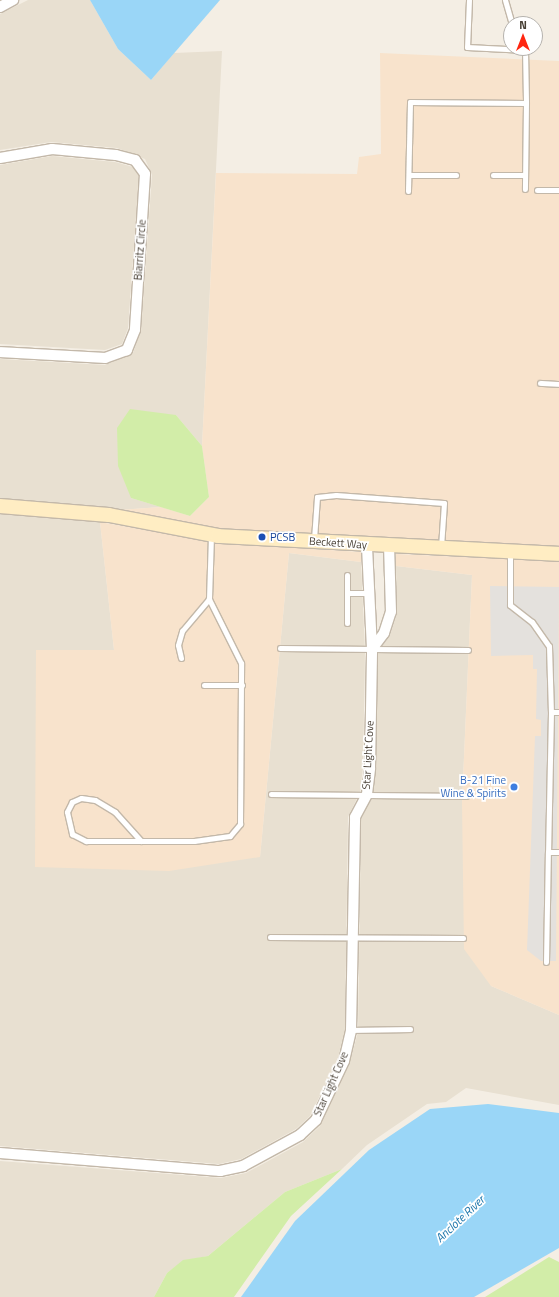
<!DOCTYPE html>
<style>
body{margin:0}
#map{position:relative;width:559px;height:1297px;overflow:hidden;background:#f4eee4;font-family:"Titillium Web",sans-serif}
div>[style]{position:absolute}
.residential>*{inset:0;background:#e8e0d1}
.commercial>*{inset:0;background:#f8e3cc}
.green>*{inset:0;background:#d2eda8}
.parking>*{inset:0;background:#e4e1dd}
.water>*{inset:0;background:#9ad6f7}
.roads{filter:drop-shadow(1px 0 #c3b8a9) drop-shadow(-1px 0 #c3b8a9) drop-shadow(0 1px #c3b8a9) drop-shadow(0 -1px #c3b8a9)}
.lane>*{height:5px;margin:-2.5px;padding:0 2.5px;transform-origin:2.5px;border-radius:2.5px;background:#fff}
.street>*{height:10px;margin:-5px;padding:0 5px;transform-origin:5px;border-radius:5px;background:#fff}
.secondary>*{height:14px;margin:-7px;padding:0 7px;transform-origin:7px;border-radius:7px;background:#ffedc3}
.dots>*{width:11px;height:11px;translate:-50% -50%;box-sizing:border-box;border:2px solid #fff;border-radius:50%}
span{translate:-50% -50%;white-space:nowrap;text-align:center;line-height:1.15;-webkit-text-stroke:3.5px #fff;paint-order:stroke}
.street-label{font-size:11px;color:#473e33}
.transit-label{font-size:11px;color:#164399}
.left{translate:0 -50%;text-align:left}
.shop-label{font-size:11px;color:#366cbe}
.right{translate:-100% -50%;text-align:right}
.water-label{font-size:12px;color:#2078ac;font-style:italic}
.north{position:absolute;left:503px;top:16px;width:40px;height:40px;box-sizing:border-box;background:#fff;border:1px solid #b5b2ad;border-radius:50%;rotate:0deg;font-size:11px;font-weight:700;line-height:16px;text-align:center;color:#473e33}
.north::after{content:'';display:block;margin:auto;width:14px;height:18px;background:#ff2610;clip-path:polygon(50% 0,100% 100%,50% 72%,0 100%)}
</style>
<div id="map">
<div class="residential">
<div style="clip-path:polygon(28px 0,90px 0,118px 49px,151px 80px,174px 53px,222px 51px,202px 446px,176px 415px,131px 498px,161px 507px,119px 510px,0 499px,0 359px,105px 365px,133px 353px,141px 330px,152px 175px,145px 159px,117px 148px,51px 142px,0 150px,0 14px)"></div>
<div style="clip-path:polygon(52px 156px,115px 162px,133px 167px,139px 176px,128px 328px,122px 344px,105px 350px,0 344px,0 165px)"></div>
<div style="clip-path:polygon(0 513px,100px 522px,114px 650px,36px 650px,260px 857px,289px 553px,361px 562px,365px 652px,363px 767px,360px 792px,348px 817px,345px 1029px,338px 1058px,310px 1116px,296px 1129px,241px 1159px,219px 1164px,0 1146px)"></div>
<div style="clip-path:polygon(396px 566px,472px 575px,462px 803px,491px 986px,559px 1015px,559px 1105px,466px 1088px,446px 1102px,427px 1104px,367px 1145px,342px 1169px,285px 1192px,208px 1256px,183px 1261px,167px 1273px,154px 1297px,0 1297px,0 1161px,221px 1178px,246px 1173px,303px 1142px,320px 1126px,349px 1065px,358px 1032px,361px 819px,373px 795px,378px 651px,390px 635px,397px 614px)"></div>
</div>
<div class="commercial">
<div style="clip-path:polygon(380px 53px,559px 61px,559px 547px,219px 529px,119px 510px,161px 507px,190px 516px,209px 497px,202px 446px,216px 173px,357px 174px,359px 157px,381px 154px)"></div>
<div style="clip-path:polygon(100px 522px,218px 543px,361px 552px,361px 562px,289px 553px,260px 857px,169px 871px,35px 867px,36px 650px,114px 650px)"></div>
<div style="clip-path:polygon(396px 554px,559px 561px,559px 1015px,491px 986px,464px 949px,462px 803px,472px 575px,396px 566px)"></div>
</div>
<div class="green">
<div style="clip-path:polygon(130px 409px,176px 415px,202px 446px,209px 497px,190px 516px,131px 498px,118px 466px,117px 428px)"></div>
<div style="clip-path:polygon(342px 1169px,291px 1216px,234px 1297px,154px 1297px,167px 1273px,183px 1260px,208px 1256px,285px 1192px)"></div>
<div style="clip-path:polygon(549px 1257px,559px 1262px,559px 1297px,485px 1297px)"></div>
</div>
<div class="parking">
<div style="clip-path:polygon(490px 586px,559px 587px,556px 961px,541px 961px,527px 950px,535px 736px,541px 736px,541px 720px,536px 719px,537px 669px,533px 669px,533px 655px,491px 656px)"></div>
</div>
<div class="water">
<div style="clip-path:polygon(90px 0,220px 0,151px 80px,118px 49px)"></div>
<div style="clip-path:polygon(488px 1104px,559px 1113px,559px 1248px,474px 1297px,241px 1297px,295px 1221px,369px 1150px,430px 1109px)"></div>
</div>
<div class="roads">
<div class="lane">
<div style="left:469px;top:0;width:47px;rotate:92.4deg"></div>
<div style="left:467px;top:47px;width:59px;rotate:2.9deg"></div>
<div style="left:505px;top:0;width:25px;rotate:74deg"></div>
<div style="left:525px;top:49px;width:54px;rotate:88.9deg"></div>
<div style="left:409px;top:175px;width:47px"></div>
<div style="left:493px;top:175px;width:32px"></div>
<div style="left:537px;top:190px;width:22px"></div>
<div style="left:408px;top:191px;width:89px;rotate:-88.7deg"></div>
<div style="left:410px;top:102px;width:116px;rotate:0.5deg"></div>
<div style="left:526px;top:103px;width:86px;rotate:90.7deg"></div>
<div style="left:540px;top:383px;width:19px;rotate:3deg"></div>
<div style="left:314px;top:539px;width:42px;rotate:-85.9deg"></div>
<div style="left:317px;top:497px;width:19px;rotate:-6deg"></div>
<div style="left:336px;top:495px;width:108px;rotate:4.2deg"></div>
<div style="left:444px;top:503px;width:44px;rotate:93.9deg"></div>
<div style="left:510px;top:552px;width:53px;rotate:90deg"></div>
<div style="left:510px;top:605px;width:28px;rotate:38deg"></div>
<div style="left:532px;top:622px;width:29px;rotate:55deg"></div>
<div style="left:549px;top:646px;width:66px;rotate:88.3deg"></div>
<div style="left:347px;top:593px;width:22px"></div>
<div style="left:347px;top:623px;width:48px;rotate:-90deg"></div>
<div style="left:280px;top:648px;width:188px;rotate:0.6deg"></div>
<div style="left:181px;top:658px;width:13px;rotate:-103deg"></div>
<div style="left:178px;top:645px;width:15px;rotate:-74deg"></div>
<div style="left:182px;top:631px;width:42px;rotate:-49.8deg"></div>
<div style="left:204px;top:685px;width:38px"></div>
<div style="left:559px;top:712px;width:8px;rotate:180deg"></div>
<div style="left:551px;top:712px;width:140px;rotate:91.2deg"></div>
<div style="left:548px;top:852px;width:11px"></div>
<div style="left:271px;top:794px;width:195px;rotate:0.6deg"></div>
<div style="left:141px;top:841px;width:39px;rotate:-132deg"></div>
<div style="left:115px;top:812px;width:23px;rotate:-149deg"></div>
<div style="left:95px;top:800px;width:14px;rotate:-172deg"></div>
<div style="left:81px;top:798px;width:10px;rotate:156deg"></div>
<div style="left:72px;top:802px;width:11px;rotate:117deg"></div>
<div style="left:67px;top:812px;width:23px;rotate:77deg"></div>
<div style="left:72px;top:834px;width:16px;rotate:27deg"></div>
<div style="left:86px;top:841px;width:108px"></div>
<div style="left:194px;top:841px;width:36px;rotate:-8deg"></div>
<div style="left:230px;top:836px;width:16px;rotate:-50deg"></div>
<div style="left:240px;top:824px;width:161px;rotate:-89.6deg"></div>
<div style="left:241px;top:663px;width:72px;rotate:-116.6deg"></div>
<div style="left:209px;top:599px;width:63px;rotate:-88.2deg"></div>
<div style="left:270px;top:937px;width:193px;rotate:0.3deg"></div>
<div style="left:546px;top:962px;width:110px;rotate:-89deg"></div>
<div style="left:351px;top:1030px;width:59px;rotate:-1deg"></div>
</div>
<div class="street">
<div style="left:0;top:7px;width:15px;rotate:-28deg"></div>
<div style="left:0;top:158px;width:53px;rotate:-9.8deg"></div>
<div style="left:52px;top:149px;width:64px;rotate:5.4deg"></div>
<div style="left:116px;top:155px;width:20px;rotate:15deg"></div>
<div style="left:135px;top:160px;width:17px;rotate:54deg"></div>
<div style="left:145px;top:174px;width:156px;rotate:93.7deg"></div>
<div style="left:135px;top:330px;width:22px;rotate:112deg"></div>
<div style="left:127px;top:350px;width:23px;rotate:160deg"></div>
<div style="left:105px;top:358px;width:105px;rotate:-176.7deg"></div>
<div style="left:372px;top:649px;width:20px;rotate:-53deg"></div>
<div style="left:384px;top:633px;width:22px;rotate:-72deg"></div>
<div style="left:391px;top:612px;width:66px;rotate:-91.7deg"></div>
<div style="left:0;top:1153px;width:221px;rotate:4.7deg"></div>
<div style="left:220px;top:1171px;width:24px;rotate:-12deg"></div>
<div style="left:243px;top:1166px;width:65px;rotate:-28.5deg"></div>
<div style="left:300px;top:1135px;width:22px;rotate:-43deg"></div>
<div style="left:316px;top:1120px;width:65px;rotate:-64.6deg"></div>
<div style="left:344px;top:1061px;width:32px;rotate:-77deg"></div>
<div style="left:351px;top:1030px;width:213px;rotate:-88.9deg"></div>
<div style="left:355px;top:817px;width:26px;rotate:-62deg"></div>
<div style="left:367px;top:794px;width:26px;rotate:-83deg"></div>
<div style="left:370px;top:768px;width:119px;rotate:-89deg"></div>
<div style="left:372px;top:649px;width:104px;rotate:-92.8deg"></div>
</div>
<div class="secondary">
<div style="left:0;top:506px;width:109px;rotate:4.7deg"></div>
<div style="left:109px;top:515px;width:111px;rotate:10.9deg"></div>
<div style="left:218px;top:536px;width:341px;rotate:3deg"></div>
</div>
</div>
<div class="dots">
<div style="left:262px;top:537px;background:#1a4fb4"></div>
<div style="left:514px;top:787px;background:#3f7fe0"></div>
</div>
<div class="street-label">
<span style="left:140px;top:250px;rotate:-86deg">Biarritz Circle</span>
<span style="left:338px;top:543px;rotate:4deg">Beckett Way</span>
<span style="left:368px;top:755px;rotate:-87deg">Star Light Cove</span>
<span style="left:331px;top:1084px;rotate:-66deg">Star Light Cove</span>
</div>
<div class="transit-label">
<span class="left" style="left:270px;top:537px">PCSB</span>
</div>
<div class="shop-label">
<span class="right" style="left:506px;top:787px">B-21 Fine<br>Wine &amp; Spirits</span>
</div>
<div class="water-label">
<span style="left:460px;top:1219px;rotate:-43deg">Anclote River</span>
</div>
<div class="north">N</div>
</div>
